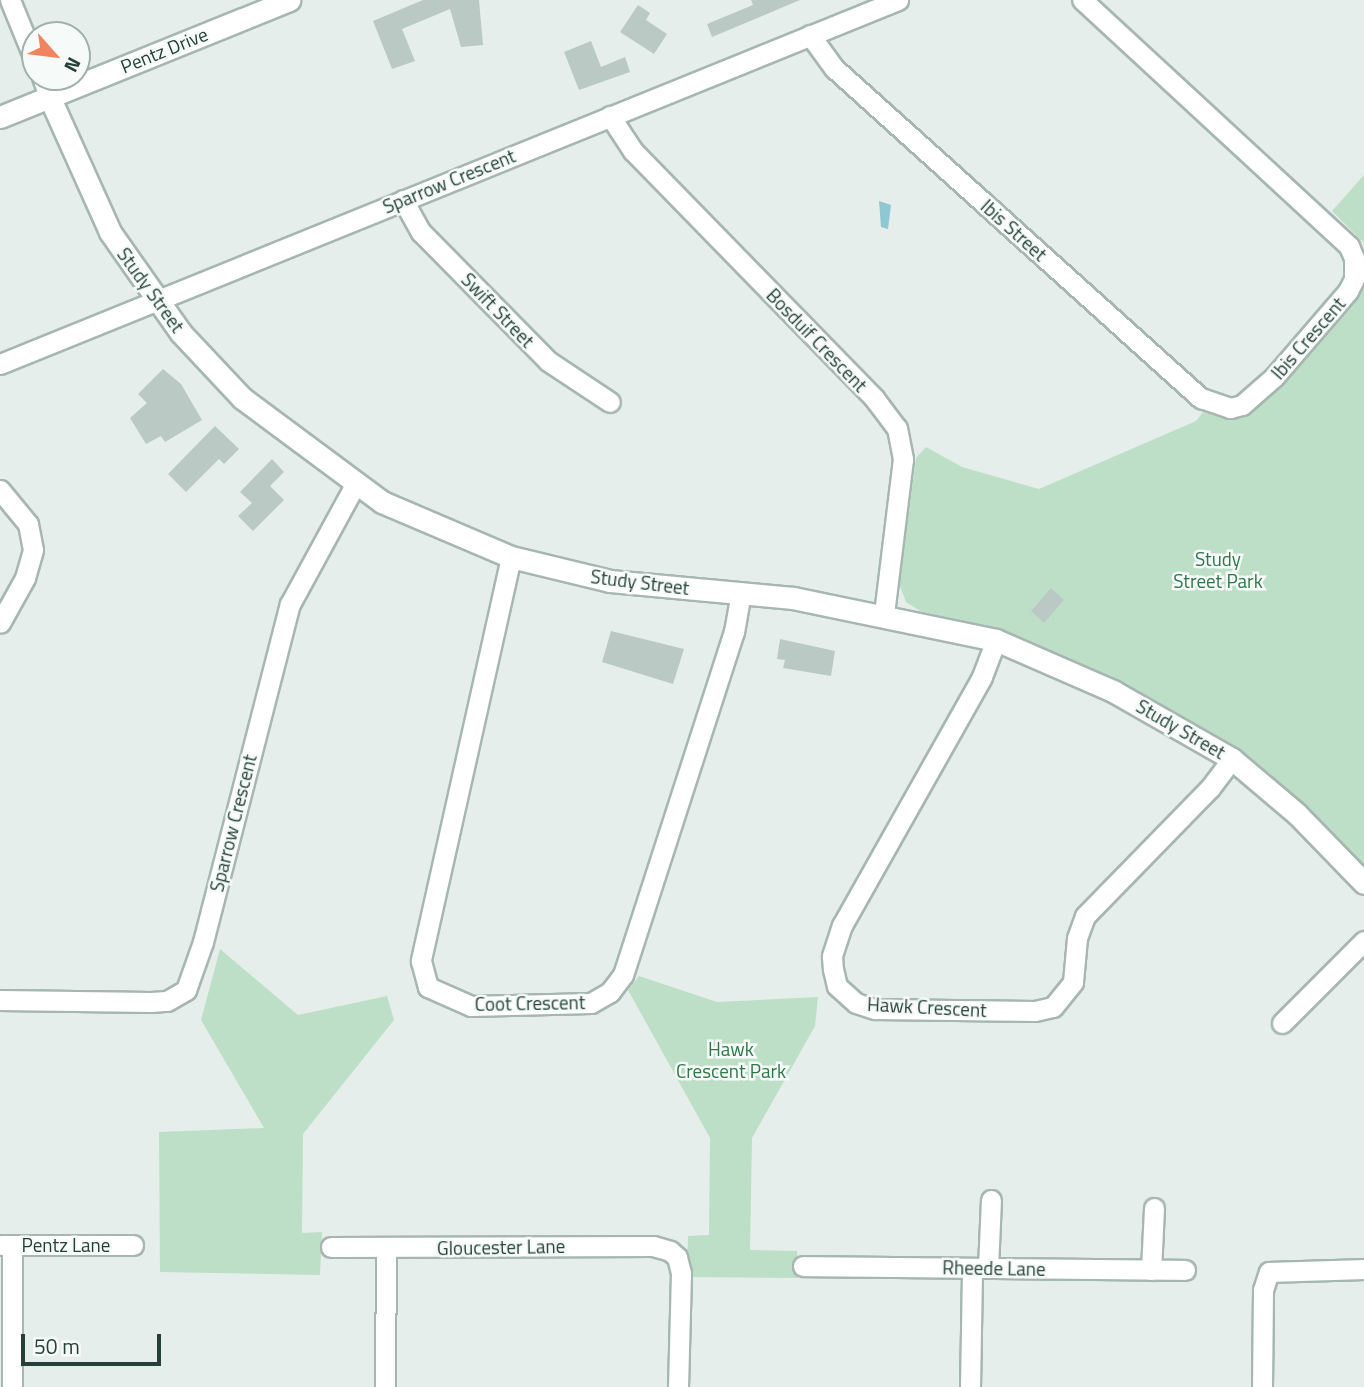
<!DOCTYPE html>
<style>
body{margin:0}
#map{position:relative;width:1364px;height:1387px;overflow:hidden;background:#e5eeea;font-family:"Titillium Web",sans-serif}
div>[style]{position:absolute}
.green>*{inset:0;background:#bedfc7}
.water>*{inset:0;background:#8dc8d3}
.building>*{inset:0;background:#bac9c3}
.roads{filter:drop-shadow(2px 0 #a7b6b1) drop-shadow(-2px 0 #a7b6b1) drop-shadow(0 2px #a7b6b1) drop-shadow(0 -2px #a7b6b1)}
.street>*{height:19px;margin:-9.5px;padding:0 9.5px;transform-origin:9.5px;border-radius:9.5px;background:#fff}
.secondary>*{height:21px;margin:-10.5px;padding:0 10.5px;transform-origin:10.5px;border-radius:10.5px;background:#fff}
span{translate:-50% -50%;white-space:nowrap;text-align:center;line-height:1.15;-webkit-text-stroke:5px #f6faf8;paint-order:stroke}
.street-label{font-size:19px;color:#244039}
.park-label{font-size:19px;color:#2d784a}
.north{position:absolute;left:21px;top:21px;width:70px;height:70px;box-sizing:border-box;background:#f6faf8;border:2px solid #a2b0ac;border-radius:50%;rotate:118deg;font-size:19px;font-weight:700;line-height:28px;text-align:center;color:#244039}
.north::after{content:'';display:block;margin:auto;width:24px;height:32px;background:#f2835f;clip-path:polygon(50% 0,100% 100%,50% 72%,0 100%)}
.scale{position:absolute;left:21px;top:1334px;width:140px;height:32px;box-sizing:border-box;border:4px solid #244039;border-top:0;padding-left:9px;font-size:21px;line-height:24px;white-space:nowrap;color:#244039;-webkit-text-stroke:5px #f6faf8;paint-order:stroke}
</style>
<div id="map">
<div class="green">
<div style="clip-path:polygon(1364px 175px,1364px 243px,1332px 211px)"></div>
<div style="clip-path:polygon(1364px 289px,1364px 867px,1238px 750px,1145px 696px,1041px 648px,980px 625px,920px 611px,906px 602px,899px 584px,916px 458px,926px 447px,962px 467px,1039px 489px,1196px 421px,1203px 412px,1239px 417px,1262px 405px)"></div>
<div style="clip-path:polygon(220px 949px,298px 1015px,387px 996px,394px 1020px,303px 1134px,302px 1233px,322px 1232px,320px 1275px,160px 1272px,159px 1132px,264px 1128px,201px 1020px)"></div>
<div style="clip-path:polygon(639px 976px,717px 1002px,818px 997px,815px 1026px,752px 1138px,750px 1250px,797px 1251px,798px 1278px,687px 1277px,688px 1236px,709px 1235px,710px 1138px,628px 990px)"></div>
</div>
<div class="water">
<div style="clip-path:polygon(879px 201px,891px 205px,888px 229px,881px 227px)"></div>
</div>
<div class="building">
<div style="clip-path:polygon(423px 0,479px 0,483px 45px,461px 47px,450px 9px,402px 29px,415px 61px,392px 69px,373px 21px)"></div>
<div style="clip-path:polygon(751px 0,800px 0,712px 37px,707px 24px,753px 5px)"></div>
<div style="clip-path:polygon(638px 5px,650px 13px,646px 20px,667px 34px,654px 54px,620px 32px)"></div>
<div style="clip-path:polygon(591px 41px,601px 67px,625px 57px,630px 72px,579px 90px,564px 52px)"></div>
<div style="clip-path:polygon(163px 369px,181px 384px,202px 420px,165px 442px,161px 436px,146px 444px,130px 418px,147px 403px,138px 394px)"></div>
<div style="clip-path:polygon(215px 426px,239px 449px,224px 464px,219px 459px,186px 492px,168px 474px)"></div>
<div style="clip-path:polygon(272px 459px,284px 472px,270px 486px,284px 500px,253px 531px,238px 516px,252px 503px,240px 492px)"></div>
<div style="clip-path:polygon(1051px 588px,1064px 600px,1044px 623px,1031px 611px)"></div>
<div style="clip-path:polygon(611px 631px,684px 649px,673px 684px,602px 662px)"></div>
<div style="clip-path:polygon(780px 639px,835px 651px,831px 676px,783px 668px,785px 660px,777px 659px)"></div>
</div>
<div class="roads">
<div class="street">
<div style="left:10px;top:0;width:66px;rotate:67.7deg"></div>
<div style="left:810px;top:35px;width:41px;rotate:54deg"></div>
<div style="left:834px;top:68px;width:494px;rotate:42deg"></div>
<div style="left:1201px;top:398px;width:31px;rotate:19deg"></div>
<div style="left:1230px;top:408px;width:12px;rotate:-14deg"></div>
<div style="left:1242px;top:405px;width:43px;rotate:-41.2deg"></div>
<div style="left:1274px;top:377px;width:113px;rotate:-49.3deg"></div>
<div style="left:1348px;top:291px;width:13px;rotate:-63deg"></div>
<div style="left:1354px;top:279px;width:21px;rotate:-90deg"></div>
<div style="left:1354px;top:258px;width:13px;rotate:-113deg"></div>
<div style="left:1349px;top:246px;width:363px;rotate:-137.3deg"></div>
<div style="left:42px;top:77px;width:20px;rotate:70deg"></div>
<div style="left:610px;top:116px;width:42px;rotate:56.7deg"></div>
<div style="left:633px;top:151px;width:345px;rotate:45.7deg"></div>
<div style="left:874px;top:398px;width:38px;rotate:53deg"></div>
<div style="left:897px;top:428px;width:32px;rotate:79deg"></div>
<div style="left:903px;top:459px;width:156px;rotate:97deg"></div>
<div style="left:403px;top:200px;width:37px;rotate:61deg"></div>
<div style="left:421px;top:232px;width:181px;rotate:45.4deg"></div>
<div style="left:548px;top:361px;width:74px;rotate:33.5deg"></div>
<div style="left:0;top:364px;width:969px;rotate:-22.06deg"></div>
<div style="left:0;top:490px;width:44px;rotate:50.5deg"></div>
<div style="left:28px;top:524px;width:26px;rotate:79deg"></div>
<div style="left:33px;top:550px;width:29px;rotate:106deg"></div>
<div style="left:25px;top:578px;width:51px;rotate:119.1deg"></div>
<div style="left:511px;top:557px;width:414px;rotate:102.6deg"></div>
<div style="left:421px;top:961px;width:27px;rotate:75deg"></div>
<div style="left:428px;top:987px;width:47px;rotate:23.8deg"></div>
<div style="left:471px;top:1006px;width:120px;rotate:-1.4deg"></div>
<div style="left:591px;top:1003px;width:22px;rotate:-30deg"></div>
<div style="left:610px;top:992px;width:21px;rotate:-53deg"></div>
<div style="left:623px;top:975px;width:361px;rotate:-72.1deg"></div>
<div style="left:734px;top:632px;width:40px;rotate:-80deg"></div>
<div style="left:996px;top:640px;width:40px;rotate:111deg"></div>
<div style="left:982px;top:677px;width:285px;rotate:119.4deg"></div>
<div style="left:842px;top:925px;width:33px;rotate:108deg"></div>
<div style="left:832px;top:956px;width:13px;rotate:86deg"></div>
<div style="left:833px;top:969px;width:17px;rotate:77deg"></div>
<div style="left:837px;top:986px;width:25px;rotate:42deg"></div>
<div style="left:856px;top:1003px;width:20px;rotate:18deg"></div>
<div style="left:875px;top:1009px;width:160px;rotate:0.7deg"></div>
<div style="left:1035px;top:1011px;width:18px;rotate:-13deg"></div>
<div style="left:1053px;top:1007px;width:32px;rotate:-51deg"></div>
<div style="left:1073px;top:982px;width:44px;rotate:-84.8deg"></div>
<div style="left:1077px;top:938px;width:23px;rotate:-70deg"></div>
<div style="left:1085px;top:916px;width:179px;rotate:-45.7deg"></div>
<div style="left:1210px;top:788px;width:36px;rotate:-53deg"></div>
<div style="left:0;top:1000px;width:151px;rotate:0.8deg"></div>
<div style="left:151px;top:1002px;width:16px;rotate:-4deg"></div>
<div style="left:167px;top:1001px;width:22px;rotate:-30deg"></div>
<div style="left:186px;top:990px;width:51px;rotate:-70.5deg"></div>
<div style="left:203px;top:942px;width:349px;rotate:-75.6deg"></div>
<div style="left:290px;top:604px;width:136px;rotate:-61.4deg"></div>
<div style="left:1282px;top:1023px;width:116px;rotate:-45deg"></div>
<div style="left:1px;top:1245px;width:132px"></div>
<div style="left:331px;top:1247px;width:322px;rotate:-0.2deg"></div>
<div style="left:653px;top:1246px;width:18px;rotate:16deg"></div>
<div style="left:670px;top:1251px;width:9px;rotate:41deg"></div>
<div style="left:677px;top:1257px;width:16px;rotate:76deg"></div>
<div style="left:681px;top:1273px;width:114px;rotate:91.5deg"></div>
<div style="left:803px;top:1266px;width:382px;rotate:0.6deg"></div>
<div style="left:988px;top:1268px;width:68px;rotate:-87.5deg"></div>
<div style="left:1151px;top:1270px;width:62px;rotate:-87.2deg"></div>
<div style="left:12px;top:1387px;width:142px;rotate:-90deg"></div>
<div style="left:385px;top:1387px;width:139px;rotate:-89.6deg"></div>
<div style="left:970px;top:1387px;width:119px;rotate:-89deg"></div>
<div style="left:1262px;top:1387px;width:97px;rotate:-89.4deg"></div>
<div style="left:1263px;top:1290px;width:19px;rotate:-72deg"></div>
<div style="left:1269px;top:1272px;width:95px;rotate:-1.8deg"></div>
</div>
<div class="secondary">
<div style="left:49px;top:96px;width:149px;rotate:65.8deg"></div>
<div style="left:110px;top:232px;width:123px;rotate:54.9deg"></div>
<div style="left:181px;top:333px;width:89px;rotate:46.8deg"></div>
<div style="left:242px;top:398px;width:174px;rotate:36.6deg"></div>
<div style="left:382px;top:502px;width:140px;rotate:23.1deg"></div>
<div style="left:511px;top:557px;width:102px;rotate:13.6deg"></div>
<div style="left:610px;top:581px;width:184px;rotate:5.3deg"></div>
<div style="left:793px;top:598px;width:207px;rotate:11.7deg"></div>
<div style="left:996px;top:640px;width:128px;rotate:23.6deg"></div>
<div style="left:1113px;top:691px;width:137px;rotate:29.7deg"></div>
<div style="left:1232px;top:759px;width:85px;rotate:40.2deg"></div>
<div style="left:1297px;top:814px;width:96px;rotate:45.8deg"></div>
<div style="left:0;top:117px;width:312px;rotate:-22deg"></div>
</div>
</div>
<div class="street-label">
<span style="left:164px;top:50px;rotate:-22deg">Pentz Drive</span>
<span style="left:449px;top:181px;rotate:-22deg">Sparrow Crescent</span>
<span style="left:1014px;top:230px;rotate:42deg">Ibis Street</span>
<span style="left:151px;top:290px;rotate:54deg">Study Street</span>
<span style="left:498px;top:310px;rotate:46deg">Swift Street</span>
<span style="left:1308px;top:338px;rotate:-49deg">Ibis Crescent</span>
<span style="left:817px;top:340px;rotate:46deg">Bosduif Crescent</span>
<span style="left:640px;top:582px;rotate:7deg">Study Street</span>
<span style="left:1181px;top:729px;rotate:30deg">Study Street</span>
<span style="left:233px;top:823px;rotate:-76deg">Sparrow Crescent</span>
<span style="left:530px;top:1003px;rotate:-1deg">Coot Crescent</span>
<span style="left:927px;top:1007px;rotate:3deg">Hawk Crescent</span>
<span style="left:66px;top:1245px">Pentz Lane</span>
<span style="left:501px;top:1247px;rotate:-1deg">Gloucester Lane</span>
<span style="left:994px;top:1268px;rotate:1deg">Rheede Lane</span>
</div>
<div class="park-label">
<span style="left:1218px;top:570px">Study<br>Street Park</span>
<span style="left:731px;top:1060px">Hawk<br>Crescent Park</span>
</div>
<div class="north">N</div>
<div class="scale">50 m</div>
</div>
